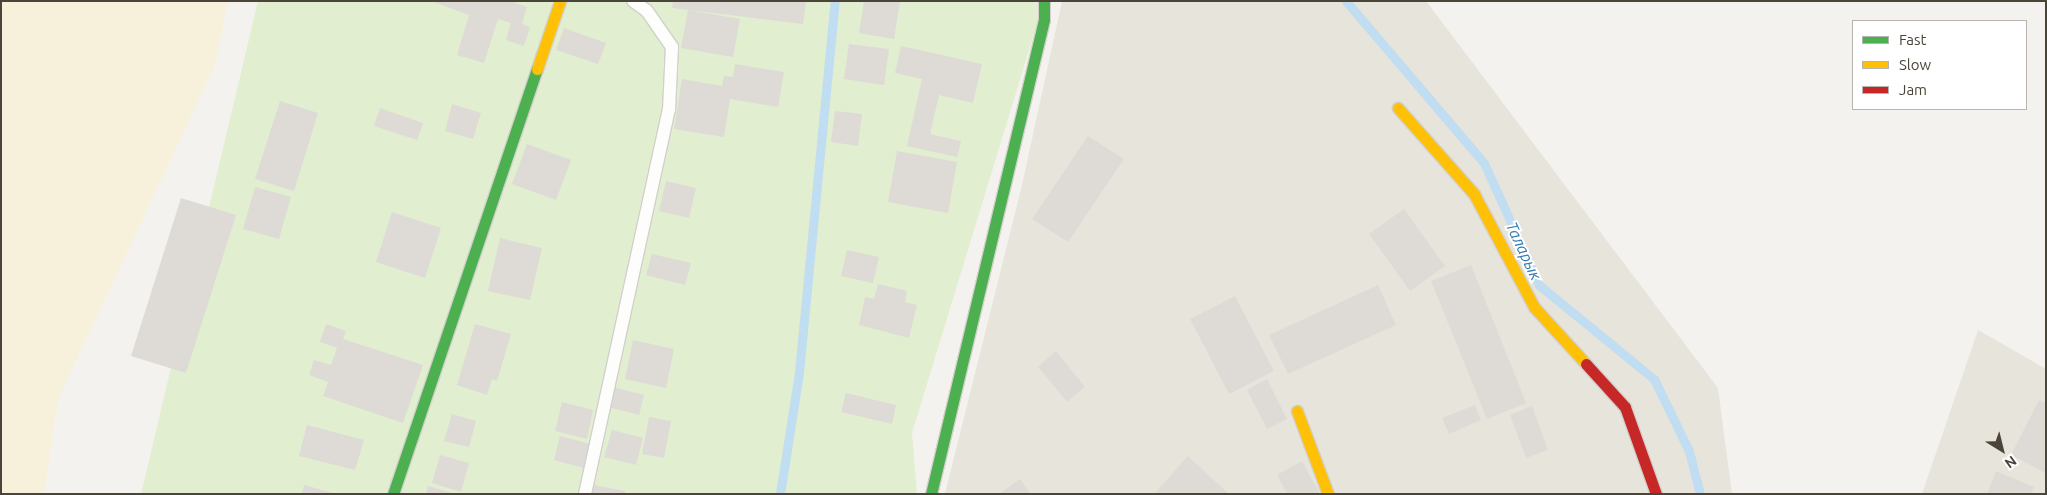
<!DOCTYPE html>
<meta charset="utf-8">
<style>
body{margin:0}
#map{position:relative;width:2047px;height:495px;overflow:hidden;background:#f4f2ee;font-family:Ubuntu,sans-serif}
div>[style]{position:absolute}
.residential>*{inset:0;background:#e7e4dc}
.green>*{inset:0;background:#e1eecf}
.sand>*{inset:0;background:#f7f0da}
.stream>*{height:9px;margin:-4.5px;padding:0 4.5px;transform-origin:4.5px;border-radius:4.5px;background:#c0ddf1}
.building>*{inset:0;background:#dedbd6}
.roads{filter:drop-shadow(1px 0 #d2d0cb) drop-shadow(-1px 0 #d2d0cb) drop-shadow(0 1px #d2d0cb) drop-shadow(0 -1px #d2d0cb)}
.lane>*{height:12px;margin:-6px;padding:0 6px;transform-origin:6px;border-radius:6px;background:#fdfdfc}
.fast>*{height:11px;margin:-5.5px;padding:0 5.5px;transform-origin:5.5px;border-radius:5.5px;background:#4caf50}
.slow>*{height:11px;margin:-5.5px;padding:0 5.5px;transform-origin:5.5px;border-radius:5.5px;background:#ffc107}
.jam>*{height:11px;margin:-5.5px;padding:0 5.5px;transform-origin:5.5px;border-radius:5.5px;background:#c62828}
span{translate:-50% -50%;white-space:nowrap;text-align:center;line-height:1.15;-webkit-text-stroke:4px #fff;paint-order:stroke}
.water-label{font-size:16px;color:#2e7ab2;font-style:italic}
.frame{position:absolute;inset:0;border:2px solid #4b4439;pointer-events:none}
.legend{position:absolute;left:1852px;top:20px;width:175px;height:90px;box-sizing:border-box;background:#fff;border:1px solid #b7b4b0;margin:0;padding:6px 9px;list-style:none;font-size:15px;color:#4b4439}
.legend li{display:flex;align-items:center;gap:10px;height:25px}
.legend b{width:25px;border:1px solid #b7b4b0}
.north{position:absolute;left:1977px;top:425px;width:50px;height:50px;-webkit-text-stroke:4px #fff;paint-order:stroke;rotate:144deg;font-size:14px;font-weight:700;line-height:20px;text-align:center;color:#4b4439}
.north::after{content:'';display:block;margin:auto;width:18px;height:22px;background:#4b4439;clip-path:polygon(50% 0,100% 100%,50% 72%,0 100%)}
</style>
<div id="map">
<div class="residential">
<div style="clip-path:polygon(1062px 1px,1426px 1px,1718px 388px,1732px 494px,945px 494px,1022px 185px)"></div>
<div style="clip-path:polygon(1978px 330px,2046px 369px,2046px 494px,1922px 494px)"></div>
</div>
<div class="green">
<div style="clip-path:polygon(258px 1px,1044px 1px,912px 433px,917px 494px,141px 494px)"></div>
</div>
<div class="sand">
<div style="clip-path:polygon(1px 1px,228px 1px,214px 67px,58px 399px,44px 494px,1px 494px)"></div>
</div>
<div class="stream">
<div style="left:1346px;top:1px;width:213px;rotate:49.6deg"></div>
<div style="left:1484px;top:163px;width:134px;rotate:65.7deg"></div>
<div style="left:1539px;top:285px;width:149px;rotate:39.3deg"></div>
<div style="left:1654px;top:379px;width:80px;rotate:64.1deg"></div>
<div style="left:1689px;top:451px;width:44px;rotate:75.7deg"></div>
<div style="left:780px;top:494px;width:123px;rotate:-81.1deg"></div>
<div style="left:799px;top:372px;width:373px;rotate:-84.5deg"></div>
</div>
<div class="building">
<div style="clip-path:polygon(431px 1px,509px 1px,527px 7px,522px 24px,530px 27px,524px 46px,506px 40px,511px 23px,498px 19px,484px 63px,457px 55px,469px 15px)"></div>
<div style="clip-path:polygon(673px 1px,806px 1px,803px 24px,672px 8px)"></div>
<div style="clip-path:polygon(864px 1px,900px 1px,894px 39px,859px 33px)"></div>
<div style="clip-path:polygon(688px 10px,740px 19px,733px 57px,681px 48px)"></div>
<div style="clip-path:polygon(564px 28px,606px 43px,598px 64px,556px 50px)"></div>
<div style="clip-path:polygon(849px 44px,889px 49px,884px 85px,844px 79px)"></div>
<div style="clip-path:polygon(901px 46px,982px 64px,973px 103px,939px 95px,930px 134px,961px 141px,957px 157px,907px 146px,922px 79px,895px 73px)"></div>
<div style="clip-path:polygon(735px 64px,784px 72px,778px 107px,730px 99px,724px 137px,674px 129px,682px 79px,722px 86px,724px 76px,733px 77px)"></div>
<div style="clip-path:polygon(280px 101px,318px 113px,294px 191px,255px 179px)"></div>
<div style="clip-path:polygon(452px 104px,481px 113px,473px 139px,445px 131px)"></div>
<div style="clip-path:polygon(380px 108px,423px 123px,417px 140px,374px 126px)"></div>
<div style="clip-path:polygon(835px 111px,862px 114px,858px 146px,831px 142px)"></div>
<div style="clip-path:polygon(1088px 136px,1124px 159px,1068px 242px,1032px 219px)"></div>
<div style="clip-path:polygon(527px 144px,571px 160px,556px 200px,512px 184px)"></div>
<div style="clip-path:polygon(897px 151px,957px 162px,948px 213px,888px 202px)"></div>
<div style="clip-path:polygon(666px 181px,696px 188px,689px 218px,659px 211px)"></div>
<div style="clip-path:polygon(255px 187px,291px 197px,279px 239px,243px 229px)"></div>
<div style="clip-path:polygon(181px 198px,236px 215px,186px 373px,131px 356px)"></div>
<div style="clip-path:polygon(1404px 209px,1445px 266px,1410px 291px,1369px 234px)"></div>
<div style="clip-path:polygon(392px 212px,441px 228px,425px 278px,376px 262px)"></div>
<div style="clip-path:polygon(500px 238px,542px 248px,530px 300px,488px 291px)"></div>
<div style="clip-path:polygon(847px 250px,879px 257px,873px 283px,841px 276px)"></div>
<div style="clip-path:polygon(652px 254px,691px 263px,685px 285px,646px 275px)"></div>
<div style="clip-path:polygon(1471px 265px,1526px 403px,1487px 419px,1431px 281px)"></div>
<div style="clip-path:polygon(878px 284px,907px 291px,905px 302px,917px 305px,909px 338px,859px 325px,865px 297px,874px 299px)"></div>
<div style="clip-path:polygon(1378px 285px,1396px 325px,1288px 374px,1269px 335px)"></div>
<div style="clip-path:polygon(1235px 296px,1274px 371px,1229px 394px,1190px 319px)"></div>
<div style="clip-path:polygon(326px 324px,346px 331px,343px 339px,423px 365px,403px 423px,323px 396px,328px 382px,309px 375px,314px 360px,331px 365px,337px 348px,320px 342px)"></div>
<div style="clip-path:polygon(475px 324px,511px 334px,497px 381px,492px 379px,487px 395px,457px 385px)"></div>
<div style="clip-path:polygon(633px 340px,674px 349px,666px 388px,625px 379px)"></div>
<div style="clip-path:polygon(1056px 351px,1085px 387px,1067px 402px,1038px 367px)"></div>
<div style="clip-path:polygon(1267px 379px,1287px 419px,1267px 429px,1247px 390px)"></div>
<div style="clip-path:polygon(613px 387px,644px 395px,639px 415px,608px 407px)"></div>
<div style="clip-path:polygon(846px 393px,896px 405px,892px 424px,841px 412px)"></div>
<div style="clip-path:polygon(2039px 400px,2046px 403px,2046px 473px,2011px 455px)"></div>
<div style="clip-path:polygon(562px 402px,593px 410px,587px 439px,555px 431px)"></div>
<div style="clip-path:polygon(1475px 405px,1481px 420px,1449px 434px,1442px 418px)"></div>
<div style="clip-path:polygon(1532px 406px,1548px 450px,1526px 458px,1510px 415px)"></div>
<div style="clip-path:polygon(452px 414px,476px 421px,469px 447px,444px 441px)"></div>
<div style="clip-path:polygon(649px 417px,671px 421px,664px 458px,642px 454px)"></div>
<div style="clip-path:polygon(307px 425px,364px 440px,355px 470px,299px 456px)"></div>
<div style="clip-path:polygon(612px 430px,643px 438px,636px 465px,604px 457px)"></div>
<div style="clip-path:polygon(560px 436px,590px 444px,584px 468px,554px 460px)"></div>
<div style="clip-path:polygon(440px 455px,469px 463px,461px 492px,432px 483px)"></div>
<div style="clip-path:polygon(1188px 456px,1229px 494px,1154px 494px)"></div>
<div style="clip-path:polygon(1302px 461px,1320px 494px,1287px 494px,1277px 475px)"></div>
<div style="clip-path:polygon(1996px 471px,2034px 487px,2031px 494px,1987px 494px)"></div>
<div style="clip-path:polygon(1020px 479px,1031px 494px,999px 494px)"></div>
<div style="clip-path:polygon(304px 485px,333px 493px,333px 494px,302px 494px)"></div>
<div style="clip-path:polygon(594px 485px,625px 491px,625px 494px,592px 494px)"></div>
<div style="clip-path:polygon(428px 486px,452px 493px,452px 494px,426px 494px)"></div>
</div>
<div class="roads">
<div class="lane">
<div style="left:585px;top:494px;width:393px;rotate:-77.7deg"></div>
<div style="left:669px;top:110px;width:63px;rotate:-87.3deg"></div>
<div style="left:672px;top:47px;width:44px;rotate:-124.8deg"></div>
<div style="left:647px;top:11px;width:17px;rotate:-144deg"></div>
</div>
<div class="fast">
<div style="left:393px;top:494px;width:449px;rotate:-71.3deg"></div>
<div style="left:931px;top:494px;width:488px;rotate:-76.6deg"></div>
<div style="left:1044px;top:19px;width:18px;rotate:-90deg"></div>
</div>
<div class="slow">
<div style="left:537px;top:69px;width:72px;rotate:-71.3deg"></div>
<div style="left:1398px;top:108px;width:115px;rotate:48.5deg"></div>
<div style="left:1474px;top:194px;width:128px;rotate:62deg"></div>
<div style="left:1534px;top:307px;width:77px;rotate:47.6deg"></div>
<div style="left:1297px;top:411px;width:89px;rotate:69.5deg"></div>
</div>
<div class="jam">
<div style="left:1586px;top:364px;width:58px;rotate:47.8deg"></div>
<div style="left:1625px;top:407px;width:92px;rotate:70.4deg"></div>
</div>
</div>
<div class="water-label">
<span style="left:1524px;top:251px;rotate:65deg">Таларык</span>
</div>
<div class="frame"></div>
<ul class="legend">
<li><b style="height:6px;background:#4caf50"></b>Fast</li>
<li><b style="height:6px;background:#ffc107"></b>Slow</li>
<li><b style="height:6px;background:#c62828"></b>Jam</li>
</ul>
<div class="north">N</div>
</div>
